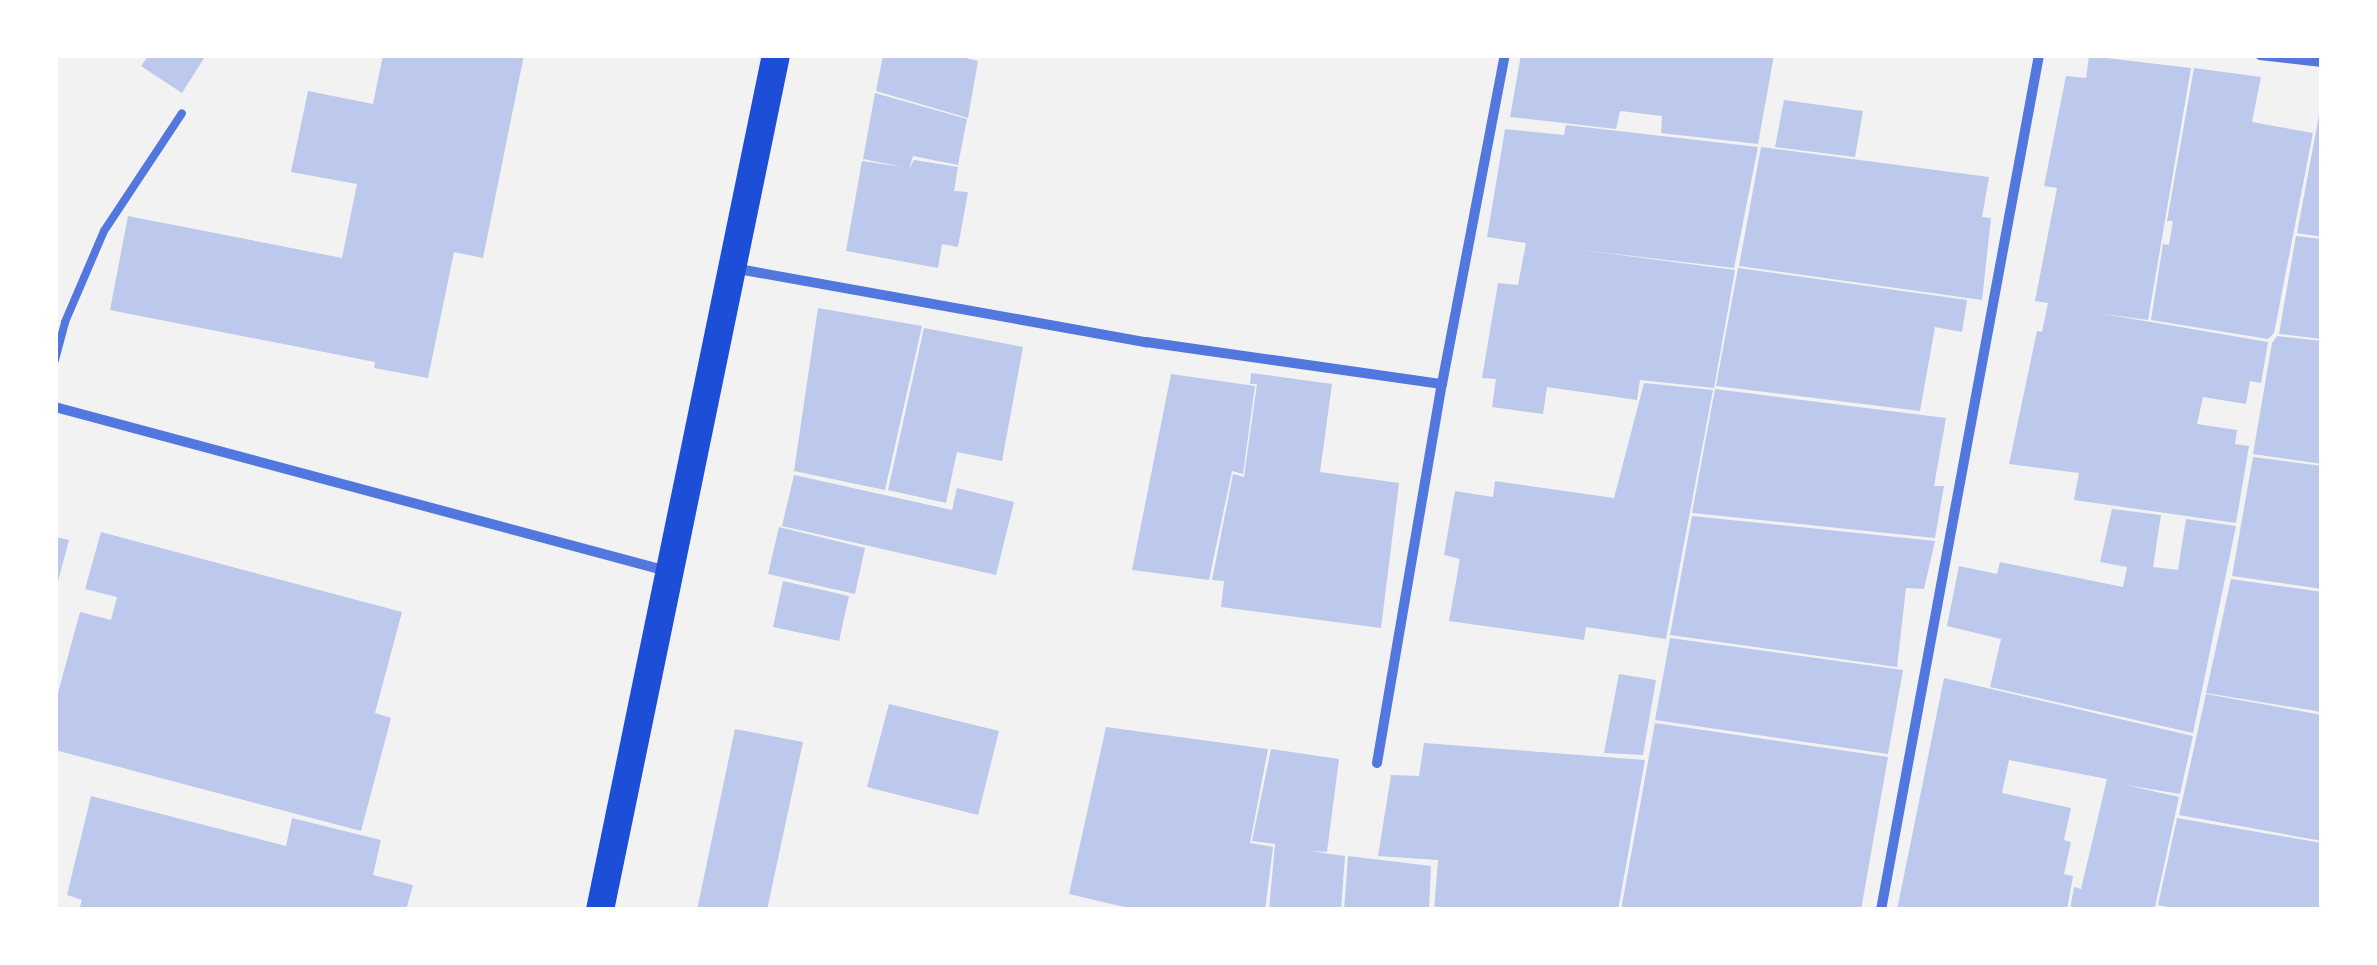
<!DOCTYPE html>
<style>
body{margin:0}
#map{position:relative;width:2377px;height:965px;overflow:hidden;background:#f2f2f2;font-family:"Sofia Sans Condensed",sans-serif}
div>[style]{position:absolute}
.building>*{inset:0;background:#bdc9ec}
.service>*{height:8px;margin:-4px;padding:0 4px;transform-origin:4px;border-radius:4px;background:#5277de}
.minor>*{height:10px;margin:-5px;padding:0 5px;transform-origin:5px;border-radius:5px;background:#5277de}
.trunk>*{height:28px;margin:-14px;padding:0 14px;transform-origin:14px;border-radius:14px;background:#1d4ed8}
span{translate:-50% -50%;white-space:nowrap;text-align:center;line-height:1.15;-webkit-text-stroke:10px #fff;paint-order:stroke}
.frame{position:absolute;inset:0;border:58px solid #fff;pointer-events:none}
</style>
<div id="map">
<div class="building">
<div style="clip-path:polygon(149px 55px,206px 55px,182px 93px,141px 66px)"></div>
<div style="clip-path:polygon(383px 55px,524px 55px,483px 258px,454px 252px,428px 378px,374px 368px,375px 362px,110px 310px,128px 216px,342px 258px,357px 184px,291px 172px,308px 91px,373px 104px)"></div>
<div style="clip-path:polygon(883px 55px,953px 55px,978px 61px,968px 118px,876px 91px)"></div>
<div style="clip-path:polygon(1521px 55px,1774px 55px,1758px 144px,1661px 133px,1662px 116px,1620px 111px,1616px 129px,1510px 117px)"></div>
<div style="clip-path:polygon(2089px 56px,2191px 68px,2148px 320px,2098px 313px,2268px 342px,2261px 383px,2250px 381px,2246px 404px,2203px 397px,2197px 424px,2237px 430px,2235px 444px,2249px 446px,2236px 523px,2074px 500px,2079px 473px,2009px 464px,2037px 331px,2042px 332px,2048px 303px,2035px 301px,2057px 188px,2044px 186px,2066px 76px,2086px 78px)"></div>
<div style="clip-path:polygon(2194px 68px,2261px 77px,2252px 122px,2313px 133px,2274px 333px,2268px 339px,2151px 320px,2163px 244px,2169px 245px,2173px 221px,2167px 221px)"></div>
<div style="clip-path:polygon(875px 93px,967px 119px,958px 165px,913px 156px,909px 169px,914px 160px,958px 167px,954px 191px,968px 192px,958px 247px,942px 244px,938px 268px,846px 251px,862px 161px,903px 167px,863px 159px)"></div>
<div style="clip-path:polygon(1784px 100px,1863px 111px,1855px 157px,1775px 147px)"></div>
<div style="clip-path:polygon(2320px 110px,2322px 110px,2322px 237px,2297px 233px)"></div>
<div style="clip-path:polygon(1566px 125px,1758px 147px,1734px 268px,1574px 249px,1735px 270px,1714px 388px,1640px 380px,1637px 400px,1547px 387px,1543px 414px,1492px 407px,1496px 379px,1482px 378px,1498px 283px,1518px 285px,1526px 243px,1487px 237px,1505px 129px,1564px 135px)"></div>
<div style="clip-path:polygon(1761px 147px,1989px 177px,1982px 217px,1991px 218px,1982px 300px,1739px 266px)"></div>
<div style="clip-path:polygon(2296px 236px,2322px 239px,2322px 339px,2279px 334px)"></div>
<div style="clip-path:polygon(1738px 268px,1967px 300px,1962px 332px,1935px 327px,1920px 411px,1716px 386px)"></div>
<div style="clip-path:polygon(818px 308px,922px 326px,885px 490px,794px 471px)"></div>
<div style="clip-path:polygon(924px 328px,1023px 347px,1002px 461px,957px 452px,946px 503px,888px 490px)"></div>
<div style="clip-path:polygon(2277px 336px,2322px 341px,2322px 464px,2253px 454px,2272px 343px)"></div>
<div style="clip-path:polygon(1251px 373px,1332px 384px,1320px 472px,1399px 483px,1381px 628px,1221px 607px,1224px 581px,1212px 580px,1233px 474px,1244px 477px,1257px 384px,1250px 384px)"></div>
<div style="clip-path:polygon(1171px 374px,1255px 386px,1243px 474px,1232px 471px,1209px 580px,1132px 570px)"></div>
<div style="clip-path:polygon(1644px 383px,1713px 390px,1666px 639px,1586px 627px,1584px 640px,1449px 621px,1460px 559px,1444px 555px,1455px 491px,1493px 497px,1495px 481px,1614px 498px)"></div>
<div style="clip-path:polygon(1715px 389px,1946px 418px,1934px 486px,1944px 486px,1935px 538px,1692px 513px)"></div>
<div style="clip-path:polygon(2253px 457px,2322px 466px,2322px 589px,2232px 576px)"></div>
<div style="clip-path:polygon(794px 475px,952px 510px,957px 488px,1014px 502px,996px 575px,782px 526px)"></div>
<div style="clip-path:polygon(2112px 509px,2161px 515px,2153px 567px,2178px 570px,2186px 519px,2236px 526px,2193px 733px,1990px 687px,2001px 639px,1947px 626px,1959px 566px,1997px 574px,2000px 562px,2123px 587px,2127px 567px,2100px 562px)"></div>
<div style="clip-path:polygon(1692px 516px,1935px 541px,1924px 589px,1906px 588px,1897px 667px,1670px 635px)"></div>
<div style="clip-path:polygon(779px 527px,865px 548px,855px 594px,768px 574px)"></div>
<div style="clip-path:polygon(101px 532px,402px 612px,375px 713px,391px 718px,361px 831px,55px 750px,55px 704px,80px 612px,111px 620px,117px 597px,85px 589px)"></div>
<div style="clip-path:polygon(55px 537px,69px 540px,56px 589px,55px 589px)"></div>
<div style="clip-path:polygon(2231px 579px,2322px 592px,2322px 712px,2206px 693px)"></div>
<div style="clip-path:polygon(783px 581px,849px 596px,839px 641px,773px 627px)"></div>
<div style="clip-path:polygon(1670px 638px,1903px 670px,1888px 754px,1655px 720px)"></div>
<div style="clip-path:polygon(1619px 674px,1656px 680px,1643px 755px,1604px 753px)"></div>
<div style="clip-path:polygon(1944px 678px,2193px 736px,2180px 794px,2126px 785px,2179px 797px,2155px 907px,2162px 910px,2070px 910px,2074px 887px,2081px 889px,2107px 779px,2009px 760px,2002px 793px,2071px 808px,2064px 840px,2071px 842px,2064px 874px,2073px 876px,2067px 910px,1897px 910px)"></div>
<div style="clip-path:polygon(2206px 694px,2322px 715px,2322px 841px,2179px 815px)"></div>
<div style="clip-path:polygon(889px 704px,999px 731px,978px 815px,867px 787px)"></div>
<div style="clip-path:polygon(1655px 723px,1888px 757px,1861px 910px,1621px 910px)"></div>
<div style="clip-path:polygon(1106px 727px,1268px 749px,1250px 843px,1273px 847px,1265px 910px,1137px 910px,1069px 894px)"></div>
<div style="clip-path:polygon(735px 729px,803px 742px,767px 910px,697px 910px)"></div>
<div style="clip-path:polygon(1424px 743px,1645px 760px,1618px 910px,1434px 910px,1438px 860px,1378px 856px,1391px 775px,1419px 776px)"></div>
<div style="clip-path:polygon(1271px 749px,1339px 759px,1327px 852px,1309px 851px,1345px 856px,1341px 910px,1269px 910px,1275px 844px,1252px 841px)"></div>
<div style="clip-path:polygon(91px 796px,286px 846px,292px 818px,381px 840px,373px 875px,413px 885px,406px 910px,79px 910px,82px 900px,67px 895px)"></div>
<div style="clip-path:polygon(2177px 818px,2322px 843px,2322px 910px,2182px 910px,2158px 905px)"></div>
<div style="clip-path:polygon(1348px 856px,1431px 866px,1429px 910px,1344px 910px)"></div>
</div>
<div class="service">
<div style="left:55px;top:360px;width:39px;rotate:-75deg"></div>
<div style="left:65px;top:322px;width:99px;rotate:-66.8deg"></div>
<div style="left:104px;top:231px;width:141px;rotate:-56.5deg"></div>
</div>
<div class="minor">
<div style="left:2260px;top:55px;width:62px;rotate:6.4deg"></div>
<div style="left:733px;top:268px;width:420px;rotate:10.2deg"></div>
<div style="left:1146px;top:342px;width:299px;rotate:8.1deg"></div>
<div style="left:55px;top:407px;width:634px;rotate:15deg"></div>
<div style="left:1377px;top:763px;width:385px;rotate:-80.3deg"></div>
<div style="left:1442px;top:384px;width:335px;rotate:-79.2deg"></div>
<div style="left:1881px;top:910px;width:869px;rotate:-79.53deg"></div>
</div>
<div class="trunk">
<div style="left:600px;top:910px;width:873px;rotate:-78.37deg"></div>
</div>
<div class="frame"></div>
</div>
